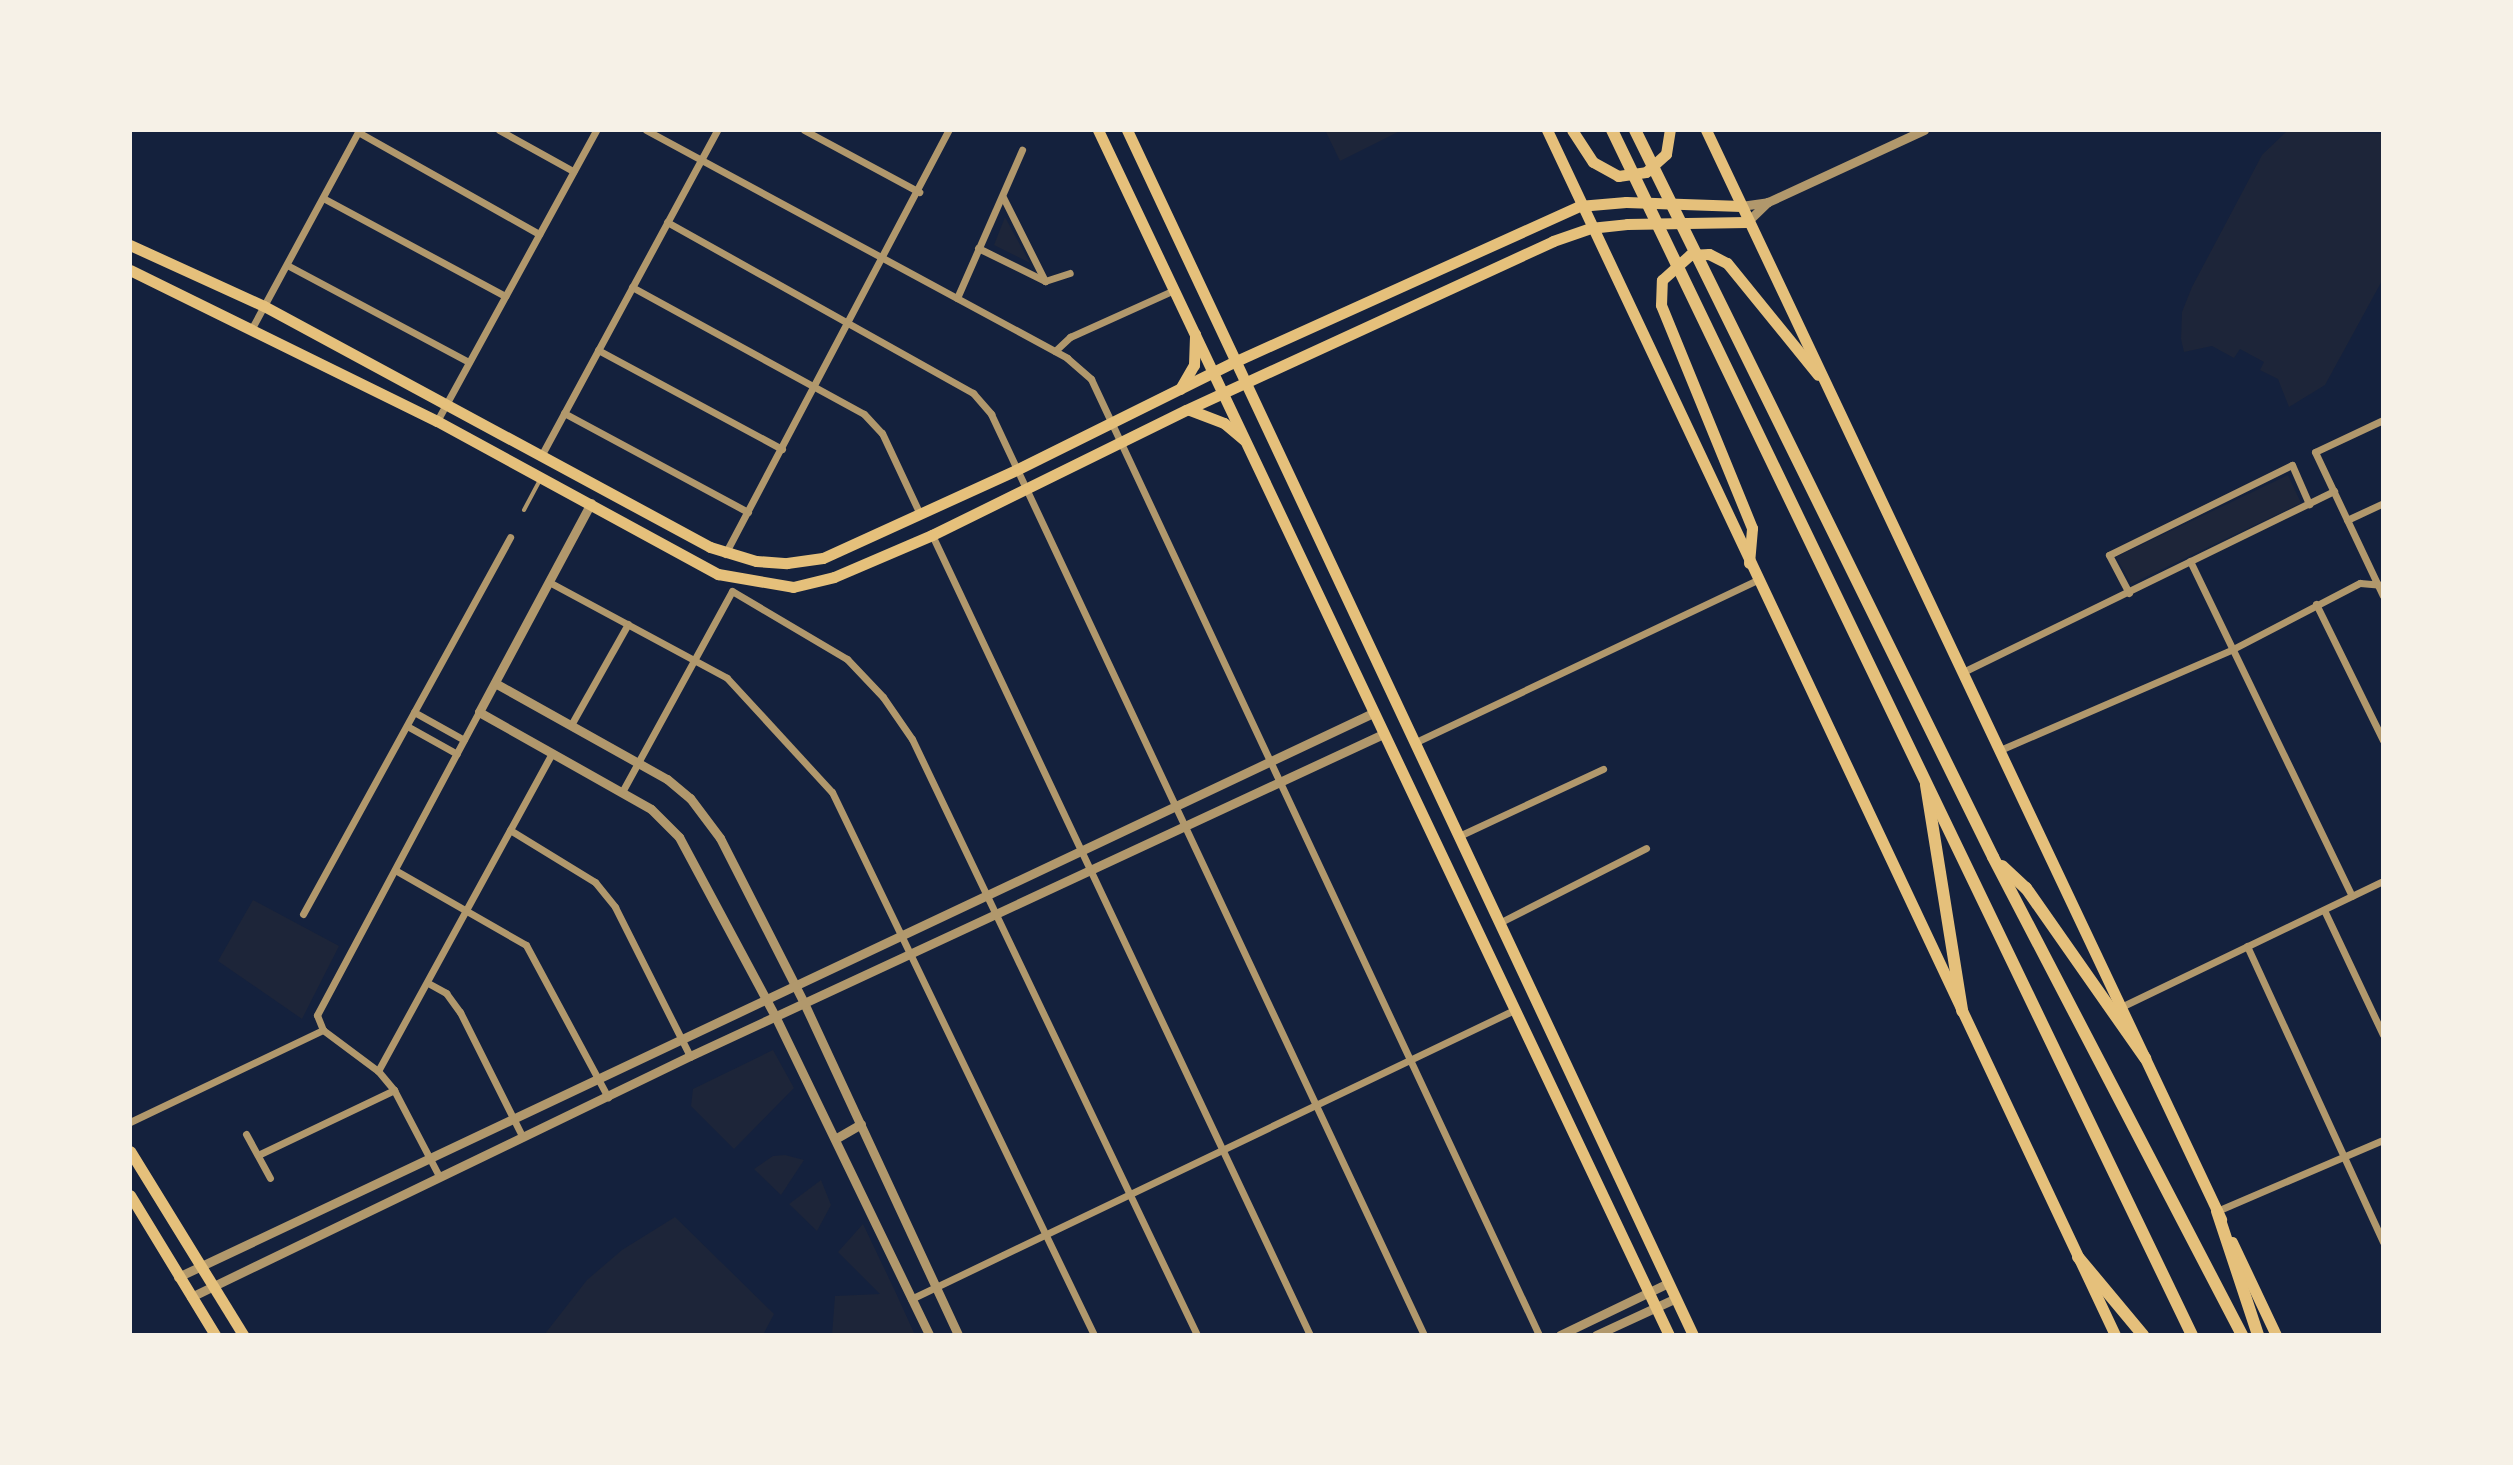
<!DOCTYPE html>
<style>
body{margin:0}
#map{position:relative;width:2513px;height:1465px;overflow:hidden;background:#14213d;font-family:"Zilla Slab",serif}
div>[style]{position:absolute}
.green>*{inset:0;background:#1d2539}
.service>*{height:4px;margin:-2px;padding:0 2px;transform-origin:2px;border-radius:2px;background:#b1986c}
.minor>*{height:7px;margin:-3.5px;padding:0 3.5px;transform-origin:3.5px;border-radius:3.5px;background:#b1986c}
.tertiary>*{height:9px;margin:-4.5px;padding:0 4.5px;transform-origin:4.5px;border-radius:4.5px;background:#b1986c}
.secondary>*{height:11px;margin:-5.5px;padding:0 5.5px;transform-origin:5.5px;border-radius:5.5px;background:#e5c07b}
.trunk>*{height:12px;margin:-6px;padding:0 6px;transform-origin:6px;border-radius:6px;background:#e5c07b}
span{translate:-50% -50%;white-space:nowrap;text-align:center;line-height:1.15;-webkit-text-stroke:6px #f6f1e7;paint-order:stroke}
.frame{position:absolute;inset:0;border:132px solid #f6f1e7;pointer-events:none}
</style>
<div id="map">
<div class="green">
<div style="clip-path:polygon(1325px 130px,1402px 130px,1340px 161px)"></div>
<div style="clip-path:polygon(2288px 130px,2383px 134px,2383px 279px,2325px 385px,2289px 407px,2278px 379px,2260px 370px,2264px 362px,2240px 349px,2234px 358px,2212px 346px,2184px 352px,2181px 339px,2182px 312px,2192px 287px,2262px 155px)"></div>
<div style="clip-path:polygon(1005px 217px,1030px 263px,994px 245px)"></div>
<div style="clip-path:polygon(2288px 475px,2301px 503px,2131px 584px,2116px 557px)"></div>
<div style="clip-path:polygon(253px 900px,339px 946px,302px 1019px,218px 961px)"></div>
<div style="clip-path:polygon(773px 1050px,794px 1088px,734px 1149px,691px 1106px,693px 1089px)"></div>
<div style="clip-path:polygon(785px 1155px,804px 1160px,781px 1195px,754px 1169px,773px 1156px)"></div>
<div style="clip-path:polygon(821px 1180px,831px 1205px,817px 1231px,789px 1204px)"></div>
<div style="clip-path:polygon(675px 1217px,774px 1314px,763px 1335px,544px 1335px,587px 1280px,622px 1250px)"></div>
<div style="clip-path:polygon(863px 1224px,895px 1291px,915px 1335px,832px 1335px,835px 1296px,880px 1294px,838px 1252px)"></div>
</div>
<div class="service">
<div style="left:524px;top:510px;width:34px;rotate:-62deg"></div>
</div>
<div class="minor">
<div style="left:499px;top:130px;width:85px;rotate:29deg"></div>
<div style="left:646px;top:130px;width:479px;rotate:28.4deg"></div>
<div style="left:1067px;top:358px;width:32px;rotate:41deg"></div>
<div style="left:1091px;top:379px;width:1056px;rotate:64.89deg"></div>
<div style="left:804px;top:130px;width:131px;rotate:28.3deg"></div>
<div style="left:358px;top:132px;width:208px;rotate:29.4deg"></div>
<div style="left:323px;top:198px;width:207px;rotate:28.3deg"></div>
<div style="left:667px;top:222px;width:351px;rotate:29.2deg"></div>
<div style="left:973px;top:393px;width:28px;rotate:49deg"></div>
<div style="left:991px;top:414px;width:1018px;rotate:64.82deg"></div>
<div style="left:978px;top:248px;width:75px;rotate:26.2deg"></div>
<div style="left:1045px;top:281px;width:94px;rotate:-116.6deg"></div>
<div style="left:287px;top:265px;width:206px;rotate:28.1deg"></div>
<div style="left:1045px;top:281px;width:26px;rotate:-18deg"></div>
<div style="left:632px;top:287px;width:264px;rotate:28.7deg"></div>
<div style="left:864px;top:414px;width:26px;rotate:47deg"></div>
<div style="left:882px;top:433px;width:89px;rotate:64.9deg"></div>
<div style="left:957px;top:298px;width:162px;rotate:-66.3deg"></div>
<div style="left:252px;top:328px;width:225px;rotate:-61.6deg"></div>
<div style="left:598px;top:350px;width:209px;rotate:28.3deg"></div>
<div style="left:1055px;top:351px;width:21px;rotate:-43deg"></div>
<div style="left:1070px;top:337px;width:114px;rotate:-24.3deg"></div>
<div style="left:564px;top:413px;width:209px;rotate:28.3deg"></div>
<div style="left:2383px;top:420px;width:75px;rotate:154.8deg"></div>
<div style="left:2315px;top:452px;width:159px;rotate:64.7deg"></div>
<div style="left:437px;top:421px;width:332px;rotate:-61.3deg"></div>
<div style="left:541px;top:456px;width:370px;rotate:-61.6deg"></div>
<div style="left:2347px;top:520px;width:40px;rotate:-25deg"></div>
<div style="left:932px;top:535px;width:885px;rotate:64.71deg"></div>
<div style="left:725px;top:554px;width:480px;rotate:-62.2deg"></div>
<div style="left:2190px;top:561px;width:372px;rotate:64.2deg"></div>
<div style="left:549px;top:582px;width:202px;rotate:28.3deg"></div>
<div style="left:727px;top:678px;width:155px;rotate:47.4deg"></div>
<div style="left:832px;top:792px;width:603px;rotate:64.24deg"></div>
<div style="left:732px;top:591px;width:134px;rotate:30.6deg"></div>
<div style="left:847px;top:659px;width:52px;rotate:46.5deg"></div>
<div style="left:883px;top:697px;width:51px;rotate:55.4deg"></div>
<div style="left:912px;top:739px;width:661px;rotate:64.44deg"></div>
<div style="left:2129px;top:593px;width:43px;rotate:-117.8deg"></div>
<div style="left:2109px;top:555px;width:204px;rotate:-26.2deg"></div>
<div style="left:2292px;top:465px;width:43px;rotate:66.4deg"></div>
<div style="left:2316px;top:604px;width:152px;rotate:63.8deg"></div>
<div style="left:1963px;top:672px;width:413px;rotate:-26deg"></div>
<div style="left:414px;top:712px;width:57px;rotate:29.2deg"></div>
<div style="left:571px;top:725px;width:116px;rotate:-60.6deg"></div>
<div style="left:407px;top:726px;width:57px;rotate:29.2deg"></div>
<div style="left:1416px;top:742px;width:378px;rotate:-25.4deg"></div>
<div style="left:2000px;top:750px;width:254px;rotate:-23.4deg"></div>
<div style="left:2233px;top:649px;width:143px;rotate:-27.5deg"></div>
<div style="left:2360px;top:583px;width:23px;rotate:5deg"></div>
<div style="left:622px;top:792px;width:229px;rotate:-61.3deg"></div>
<div style="left:510px;top:830px;width:100px;rotate:31.5deg"></div>
<div style="left:595px;top:882px;width:32px;rotate:51deg"></div>
<div style="left:615px;top:907px;width:167px;rotate:63.3deg"></div>
<div style="left:1459px;top:836px;width:159px;rotate:-25deg"></div>
<div style="left:395px;top:870px;width:151px;rotate:29.8deg"></div>
<div style="left:526px;top:945px;width:173px;rotate:61.7deg"></div>
<div style="left:2324px;top:910px;width:138px;rotate:64.7deg"></div>
<div style="left:303px;top:914px;width:430px;rotate:-61.2deg"></div>
<div style="left:1499px;top:923px;width:165px;rotate:-27deg"></div>
<div style="left:2247px;top:946px;width:326px;rotate:65.3deg"></div>
<div style="left:428px;top:983px;width:21px;rotate:29deg"></div>
<div style="left:446px;top:993px;width:24px;rotate:54deg"></div>
<div style="left:460px;top:1012px;width:139px;rotate:63.4deg"></div>
<div style="left:2121px;top:1007px;width:291px;rotate:-25.7deg"></div>
<div style="left:378px;top:1071px;width:362px;rotate:-61.3deg"></div>
<div style="left:130px;top:1122px;width:214px;rotate:-25.5deg"></div>
<div style="left:246px;top:1134px;width:50px;rotate:61.4deg"></div>
<div style="left:258px;top:1155px;width:151px;rotate:-25.5deg"></div>
<div style="left:439px;top:1176px;width:97px;rotate:-117.6deg"></div>
<div style="left:394px;top:1090px;width:25px;rotate:-130deg"></div>
<div style="left:378px;top:1071px;width:69px;rotate:-143.3deg"></div>
<div style="left:323px;top:1030px;width:16px;rotate:-112deg"></div>
<div style="left:317px;top:1015px;width:344px;rotate:-61.9deg"></div>
<div style="left:2217px;top:1211px;width:181px;rotate:-23.2deg"></div>
<div style="left:911px;top:1299px;width:666px;rotate:-25.6deg"></div>
</div>
<div class="tertiary">
<div style="left:1741px;top:206px;width:27px;rotate:-8deg"></div>
<div style="left:1768px;top:202px;width:172px;rotate:-24.8deg"></div>
<div style="left:1747px;top:222px;width:29px;rotate:-44deg"></div>
<div style="left:591px;top:503px;width:237px;rotate:118.2deg"></div>
<div style="left:479px;top:712px;width:197px;rotate:29.4deg"></div>
<div style="left:651px;top:809px;width:40px;rotate:45deg"></div>
<div style="left:679px;top:837px;width:205px;rotate:61.8deg"></div>
<div style="left:776px;top:1018px;width:352px;rotate:64.2deg"></div>
<div style="left:495px;top:683px;width:197px;rotate:29.2deg"></div>
<div style="left:667px;top:779px;width:30px;rotate:40deg"></div>
<div style="left:690px;top:798px;width:50px;rotate:53.1deg"></div>
<div style="left:720px;top:838px;width:185px;rotate:63deg"></div>
<div style="left:804px;top:1003px;width:366px;rotate:65.1deg"></div>
<div style="left:835px;top:1139px;width:30px;rotate:-30deg"></div>
<div style="left:178px;top:1277px;width:1321px;rotate:-25.27deg"></div>
<div style="left:191px;top:1297px;width:554px;rotate:-25.78deg"></div>
<div style="left:690px;top:1056px;width:764px;rotate:-24.92deg"></div>
<div style="left:1560px;top:1335px;width:120px;rotate:-25.7deg"></div>
<div style="left:1596px;top:1335px;width:88px;rotate:-24.8deg"></div>
</div>
<div class="secondary">
<div style="left:1098px;top:130px;width:1333px;rotate:64.65deg"></div>
<div style="left:1127px;top:130px;width:1331px;rotate:64.84deg"></div>
<div style="left:1547px;top:130px;width:1332px;rotate:64.76deg"></div>
<div style="left:1572px;top:130px;width:38px;rotate:57deg"></div>
<div style="left:1593px;top:162px;width:29px;rotate:29deg"></div>
<div style="left:1618px;top:176px;width:28px;rotate:-8deg"></div>
<div style="left:1646px;top:172px;width:27px;rotate:-42deg"></div>
<div style="left:1666px;top:154px;width:24px;rotate:-81deg"></div>
<div style="left:1706px;top:130px;width:1205px;rotate:64.69deg"></div>
<div style="left:130px;top:245px;width:147px;rotate:24.5deg"></div>
<div style="left:264px;top:306px;width:507px;rotate:28.38deg"></div>
<div style="left:710px;top:547px;width:48px;rotate:16.9deg"></div>
<div style="left:756px;top:561px;width:31px;rotate:4deg"></div>
<div style="left:787px;top:563px;width:36px;rotate:-8deg"></div>
<div style="left:823px;top:558px;width:212px;rotate:-24.5deg"></div>
<div style="left:1016px;top:470px;width:243px;rotate:-26.4deg"></div>
<div style="left:1234px;top:362px;width:379px;rotate:-24.3deg"></div>
<div style="left:1579px;top:206px;width:47px;rotate:-4.9deg"></div>
<div style="left:1626px;top:202px;width:115px;rotate:2deg"></div>
<div style="left:130px;top:270px;width:342px;rotate:26.2deg"></div>
<div style="left:437px;top:421px;width:320px;rotate:28.6deg"></div>
<div style="left:718px;top:574px;width:76px;rotate:9.8deg"></div>
<div style="left:793px;top:587px;width:42px;rotate:-13.7deg"></div>
<div style="left:834px;top:577px;width:107px;rotate:-23.2deg"></div>
<div style="left:932px;top:535px;width:283px;rotate:-26.2deg"></div>
<div style="left:1186px;top:410px;width:404px;rotate:-24.7deg"></div>
<div style="left:1553px;top:241px;width:39px;rotate:-19deg"></div>
<div style="left:1590px;top:228px;width:37px;rotate:-6deg"></div>
<div style="left:1627px;top:224px;width:120px;rotate:-1deg"></div>
<div style="left:1180px;top:389px;width:28px;rotate:-60deg"></div>
<div style="left:1194px;top:365px;width:31px;rotate:-88deg"></div>
<div style="left:1190px;top:410px;width:36px;rotate:21deg"></div>
<div style="left:1224px;top:423px;width:26px;rotate:40deg"></div>
<div style="left:1749px;top:563px;width:35px;rotate:-85deg"></div>
<div style="left:1752px;top:528px;width:241px;rotate:-112.2deg"></div>
<div style="left:1661px;top:305px;width:25px;rotate:-88deg"></div>
<div style="left:1662px;top:280px;width:38px;rotate:-42deg"></div>
<div style="left:1690px;top:255px;width:19px;rotate:-3deg"></div>
<div style="left:1709px;top:254px;width:20px;rotate:27deg"></div>
<div style="left:1727px;top:263px;width:144px;rotate:50.9deg"></div>
<div style="left:130px;top:1151px;width:216px;rotate:58.4deg"></div>
<div style="left:130px;top:1195px;width:164px;rotate:58.7deg"></div>
<div style="left:2232px;top:1242px;width:103px;rotate:64.7deg"></div>
</div>
<div class="trunk">
<div style="left:1612px;top:130px;width:1337px;rotate:64.3deg"></div>
<div style="left:1635px;top:130px;width:810px;rotate:63.78deg"></div>
<div style="left:1993px;top:857px;width:539px;rotate:62.48deg"></div>
<div style="left:1926px;top:785px;width:229px;rotate:80.9deg"></div>
<div style="left:2002px;top:866px;width:33px;rotate:43deg"></div>
<div style="left:2026px;top:888px;width:208px;rotate:55deg"></div>
<div style="left:2217px;top:1211px;width:131px;rotate:71.7deg"></div>
<div style="left:2078px;top:1257px;width:102px;rotate:50.2deg"></div>
</div>
<div class="frame"></div>
</div>
